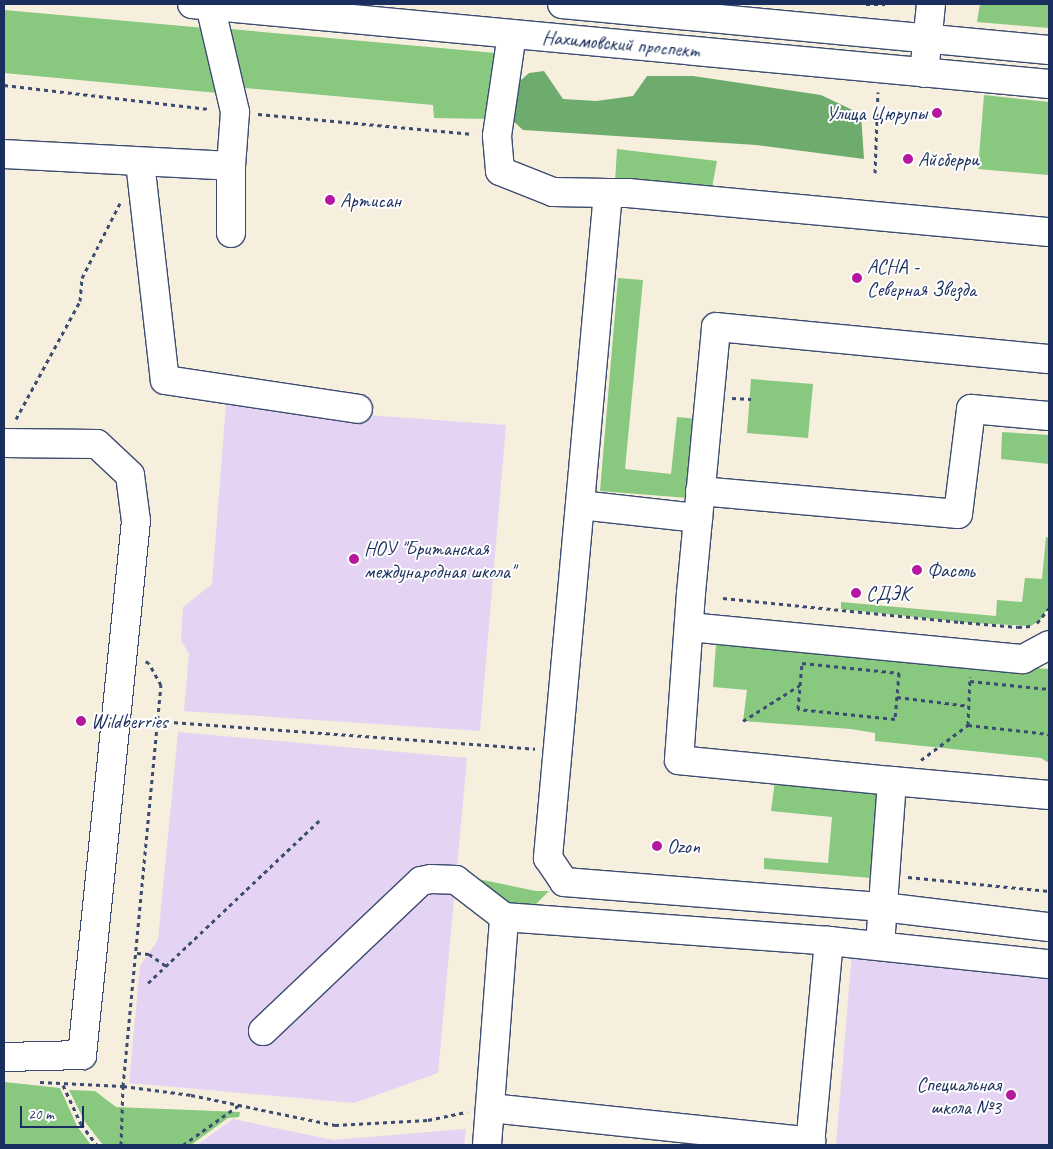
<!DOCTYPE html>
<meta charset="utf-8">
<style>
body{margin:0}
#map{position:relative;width:1053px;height:1149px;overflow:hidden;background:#f6efde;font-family:Caveat,sans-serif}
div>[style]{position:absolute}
.built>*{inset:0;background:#e4d3f2}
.green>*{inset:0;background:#88c87f}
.forest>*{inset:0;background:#6eac6e}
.path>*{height:3px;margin-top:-1.5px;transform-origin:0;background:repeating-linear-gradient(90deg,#3c4c71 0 4px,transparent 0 8px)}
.roads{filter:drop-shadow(1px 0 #3c4c71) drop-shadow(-1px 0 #3c4c71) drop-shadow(0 1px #3c4c71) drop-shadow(0 -1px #3c4c71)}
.minor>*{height:28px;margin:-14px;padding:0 14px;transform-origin:14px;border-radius:14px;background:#fff}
.major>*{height:28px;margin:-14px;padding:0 14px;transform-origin:14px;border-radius:14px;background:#fff}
.dots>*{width:14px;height:14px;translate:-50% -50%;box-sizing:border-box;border:2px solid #fff;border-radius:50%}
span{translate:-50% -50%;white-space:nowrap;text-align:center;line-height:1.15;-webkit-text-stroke:4px #fff;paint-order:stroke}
.street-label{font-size:20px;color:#1b2f5e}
.poi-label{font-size:20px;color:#1b2f5e}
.right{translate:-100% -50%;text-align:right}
.left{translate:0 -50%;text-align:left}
.frame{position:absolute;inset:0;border:5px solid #1b2f5e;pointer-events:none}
.scale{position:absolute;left:20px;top:1106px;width:64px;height:22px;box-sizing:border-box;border:2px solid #1b2f5e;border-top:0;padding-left:6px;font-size:15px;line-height:18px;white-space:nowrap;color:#1b2f5e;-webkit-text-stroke:4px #fff;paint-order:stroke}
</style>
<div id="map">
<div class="built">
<div style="clip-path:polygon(226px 405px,506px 425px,480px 731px,184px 711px,189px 654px,181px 640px,183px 607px,212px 584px)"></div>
<div style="clip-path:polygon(178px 732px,467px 758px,438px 1073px,354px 1103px,129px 1083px,140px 966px,158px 940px)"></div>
<div style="clip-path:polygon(852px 952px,1049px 974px,1049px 1145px,836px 1145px)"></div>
<div style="clip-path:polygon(233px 1119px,333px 1140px,466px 1129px,464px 1145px,197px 1145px)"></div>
</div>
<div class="green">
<div style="clip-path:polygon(980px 4px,1049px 4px,1049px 28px,977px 22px)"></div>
<div style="clip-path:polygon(4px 10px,205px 28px,218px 93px,4px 73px)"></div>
<div style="clip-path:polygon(230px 29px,496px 53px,492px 119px,434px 118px,433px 105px,245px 88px)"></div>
<div style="clip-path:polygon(984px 95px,1049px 102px,1049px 175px,978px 169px)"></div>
<div style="clip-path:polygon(617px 149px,717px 161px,711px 193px,615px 182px)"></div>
<div style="clip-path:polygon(618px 278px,643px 280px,625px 469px,671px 474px,677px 417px,698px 419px,688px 498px,600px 491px)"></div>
<div style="clip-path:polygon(751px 379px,813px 384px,808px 438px,747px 433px)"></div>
<div style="clip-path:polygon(1002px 432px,1049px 435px,1049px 464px,1001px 459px)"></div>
<div style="clip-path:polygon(1046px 537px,1049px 538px,1049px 606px,1040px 620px,1031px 626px,972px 623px,841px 609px,841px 602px,996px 616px,997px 600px,1022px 602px,1025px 578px,1042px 579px)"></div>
<div style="clip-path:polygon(716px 644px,1049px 669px,1049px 763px,1041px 758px,875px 741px,875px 733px,851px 729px,743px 721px,747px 690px,713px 687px)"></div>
<div style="clip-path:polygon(776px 774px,867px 784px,880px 799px,871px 878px,764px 869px,764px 858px,828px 863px,832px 817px,771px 811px)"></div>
<div style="clip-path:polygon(478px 879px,536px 891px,549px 891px,528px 912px,477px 907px)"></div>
<div style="clip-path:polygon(4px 1082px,60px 1088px,77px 1126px,91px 1145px,4px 1145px)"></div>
<div style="clip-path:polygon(69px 1090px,95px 1091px,116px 1107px,240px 1112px,239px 1117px,228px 1118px,191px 1145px,103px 1145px,85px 1122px)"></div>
</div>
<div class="forest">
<div style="clip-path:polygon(544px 71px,563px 99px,596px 101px,633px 96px,647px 76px,693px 76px,821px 95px,861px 114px,864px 159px,756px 145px,523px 130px,512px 120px,520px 81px,529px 73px)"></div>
</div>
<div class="path">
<div style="left:866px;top:4px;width:19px"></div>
<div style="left:4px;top:85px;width:206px;rotate:6.7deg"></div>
<div style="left:258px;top:114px;width:216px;rotate:5.3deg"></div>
<div style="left:875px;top:173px;width:81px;rotate:-87.9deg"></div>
<div style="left:732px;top:398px;width:19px;rotate:3deg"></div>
<div style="left:16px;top:419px;width:134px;rotate:-61.5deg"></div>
<div style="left:80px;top:301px;width:23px;rotate:-85deg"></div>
<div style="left:82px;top:278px;width:84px;rotate:-63.1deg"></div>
<div style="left:723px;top:598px;width:238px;rotate:5.8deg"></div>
<div style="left:960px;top:622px;width:58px;rotate:4.9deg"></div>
<div style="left:1018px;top:627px;width:13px;rotate:-4deg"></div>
<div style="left:1037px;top:623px;width:19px;rotate:-51deg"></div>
<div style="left:802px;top:663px;width:98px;rotate:5.9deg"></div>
<div style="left:899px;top:673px;width:46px;rotate:95deg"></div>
<div style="left:895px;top:719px;width:98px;rotate:-174.1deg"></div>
<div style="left:798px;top:709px;width:46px;rotate:-85deg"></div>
<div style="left:970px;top:681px;width:79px;rotate:5.8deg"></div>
<div style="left:897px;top:697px;width:73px;rotate:7.1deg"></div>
<div style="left:158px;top:721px;width:378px;rotate:4.2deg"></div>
<div style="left:743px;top:721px;width:67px;rotate:-32.3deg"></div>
<div style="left:968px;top:725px;width:81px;rotate:6.3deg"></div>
<div style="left:921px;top:760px;width:59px;rotate:-36.7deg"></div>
<div style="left:968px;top:725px;width:48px;rotate:-87.6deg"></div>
<div style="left:908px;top:877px;width:142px;rotate:5.7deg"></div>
<div style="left:137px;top:953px;width:12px;rotate:5deg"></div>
<div style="left:149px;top:954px;width:21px;rotate:35deg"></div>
<div style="left:148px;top:983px;width:236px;rotate:-43.5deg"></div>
<div style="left:40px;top:1082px;width:83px;rotate:2.8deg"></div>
<div style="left:123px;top:1086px;width:69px;rotate:7.5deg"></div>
<div style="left:191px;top:1095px;width:147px;rotate:11.8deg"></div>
<div style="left:335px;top:1125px;width:93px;rotate:-3.1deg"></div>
<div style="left:428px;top:1120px;width:40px;rotate:-12deg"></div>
<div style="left:63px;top:1085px;width:43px;rotate:65.2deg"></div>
<div style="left:81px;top:1124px;width:26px;rotate:53deg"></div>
<div style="left:121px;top:1145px;width:59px;rotate:-88.1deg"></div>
<div style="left:123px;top:1086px;width:403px;rotate:-84.6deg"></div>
<div style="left:161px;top:685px;width:25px;rotate:-119deg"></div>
<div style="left:149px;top:663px;width:4px;rotate:-153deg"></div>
<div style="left:183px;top:1145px;width:69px;rotate:-35.5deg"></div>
</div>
<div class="roads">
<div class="minor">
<div style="left:210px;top:5px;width:110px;rotate:76.8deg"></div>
<div style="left:235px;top:112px;width:54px;rotate:94.2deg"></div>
<div style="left:231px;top:166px;width:67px;rotate:90deg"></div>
<div style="left:512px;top:34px;width:103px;rotate:98.4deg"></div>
<div style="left:497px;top:136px;width:35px;rotate:85deg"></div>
<div style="left:500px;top:171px;width:57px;rotate:21.6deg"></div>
<div style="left:553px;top:192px;width:55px;rotate:1deg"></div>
<div style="left:608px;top:193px;width:668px;rotate:95.16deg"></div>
<div style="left:548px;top:858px;width:29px;rotate:56deg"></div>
<div style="left:564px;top:882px;width:320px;rotate:4.5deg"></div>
<div style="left:883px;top:907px;width:167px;rotate:6.9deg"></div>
<div style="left:924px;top:73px;width:69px;rotate:-84.2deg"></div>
<div style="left:4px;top:154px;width:227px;rotate:3deg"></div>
<div style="left:140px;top:162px;width:219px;rotate:83.5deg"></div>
<div style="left:165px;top:380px;width:195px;rotate:8.5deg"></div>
<div style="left:608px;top:193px;width:20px"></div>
<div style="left:628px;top:193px;width:423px;rotate:5.3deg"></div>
<div style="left:4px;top:443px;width:93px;rotate:0.6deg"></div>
<div style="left:97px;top:444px;width:45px;rotate:43.2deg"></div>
<div style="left:130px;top:475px;width:46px;rotate:82.6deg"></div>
<div style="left:136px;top:521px;width:537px;rotate:95.77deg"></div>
<div style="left:82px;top:1055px;width:78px;rotate:178.5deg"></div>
<div style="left:700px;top:491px;width:259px;rotate:5.1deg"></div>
<div style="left:958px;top:514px;width:106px;rotate:-82.9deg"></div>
<div style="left:971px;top:409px;width:78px;rotate:5.1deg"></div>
<div style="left:580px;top:505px;width:119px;rotate:6.3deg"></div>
<div style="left:689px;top:627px;width:336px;rotate:5.5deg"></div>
<div style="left:1023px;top:659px;width:30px;rotate:-28deg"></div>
<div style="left:892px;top:781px;width:158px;rotate:5.1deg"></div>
<div style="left:880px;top:945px;width:164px;rotate:-85.8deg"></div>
<div style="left:892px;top:781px;width:214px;rotate:-174.4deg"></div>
<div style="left:679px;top:760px;width:167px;rotate:-85.9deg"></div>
<div style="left:691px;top:593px;width:267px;rotate:-84.6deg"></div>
<div style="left:716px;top:327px;width:335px;rotate:5.5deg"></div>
<div style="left:263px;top:1031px;width:218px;rotate:-43.5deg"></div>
<div style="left:421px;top:881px;width:10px;rotate:-11deg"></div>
<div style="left:431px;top:879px;width:25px;rotate:2deg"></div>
<div style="left:456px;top:880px;width:61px;rotate:37.6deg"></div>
<div style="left:490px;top:1108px;width:323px;rotate:6deg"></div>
<div style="left:487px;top:1145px;width:229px;rotate:-85.7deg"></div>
<div style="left:504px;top:917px;width:326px;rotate:4.2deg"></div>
<div style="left:810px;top:1145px;width:205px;rotate:-84.7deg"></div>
<div style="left:829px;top:941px;width:221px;rotate:6deg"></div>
</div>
<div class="major">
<div style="left:192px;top:4px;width:861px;rotate:5.33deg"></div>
<div style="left:562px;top:4px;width:489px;rotate:5.4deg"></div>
</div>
</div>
<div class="dots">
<div style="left:937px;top:113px;background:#b5179e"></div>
<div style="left:908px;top:159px;background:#b5179e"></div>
<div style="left:330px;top:200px;background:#b5179e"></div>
<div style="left:857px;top:278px;background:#b5179e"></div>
<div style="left:354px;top:559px;background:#b5179e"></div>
<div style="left:917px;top:570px;background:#b5179e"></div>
<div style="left:856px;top:593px;background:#b5179e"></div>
<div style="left:81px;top:721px;background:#b5179e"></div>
<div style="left:657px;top:846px;background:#b5179e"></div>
<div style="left:1011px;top:1095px;background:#b5179e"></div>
</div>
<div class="street-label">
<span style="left:621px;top:44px;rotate:5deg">Нахимовский проспект</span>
</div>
<div class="poi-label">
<span class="right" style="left:927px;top:113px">Улица Цюрупы</span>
<span class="left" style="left:918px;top:159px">Айсберри</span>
<span class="left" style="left:340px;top:200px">Артисан</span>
<span class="left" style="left:867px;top:278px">АСНА -<br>Северная Звезда</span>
<span class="left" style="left:364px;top:560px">НОУ "Британская<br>международная школа"</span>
<span class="left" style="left:927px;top:570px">Фасоль</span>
<span class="left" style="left:866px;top:593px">СДЭК</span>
<span class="left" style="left:91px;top:721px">Wildberries</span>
<span class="left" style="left:667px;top:846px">Ozon</span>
<span class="right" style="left:1001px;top:1096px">Специальная<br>школа №3</span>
</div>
<div class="frame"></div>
<div class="scale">20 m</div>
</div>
